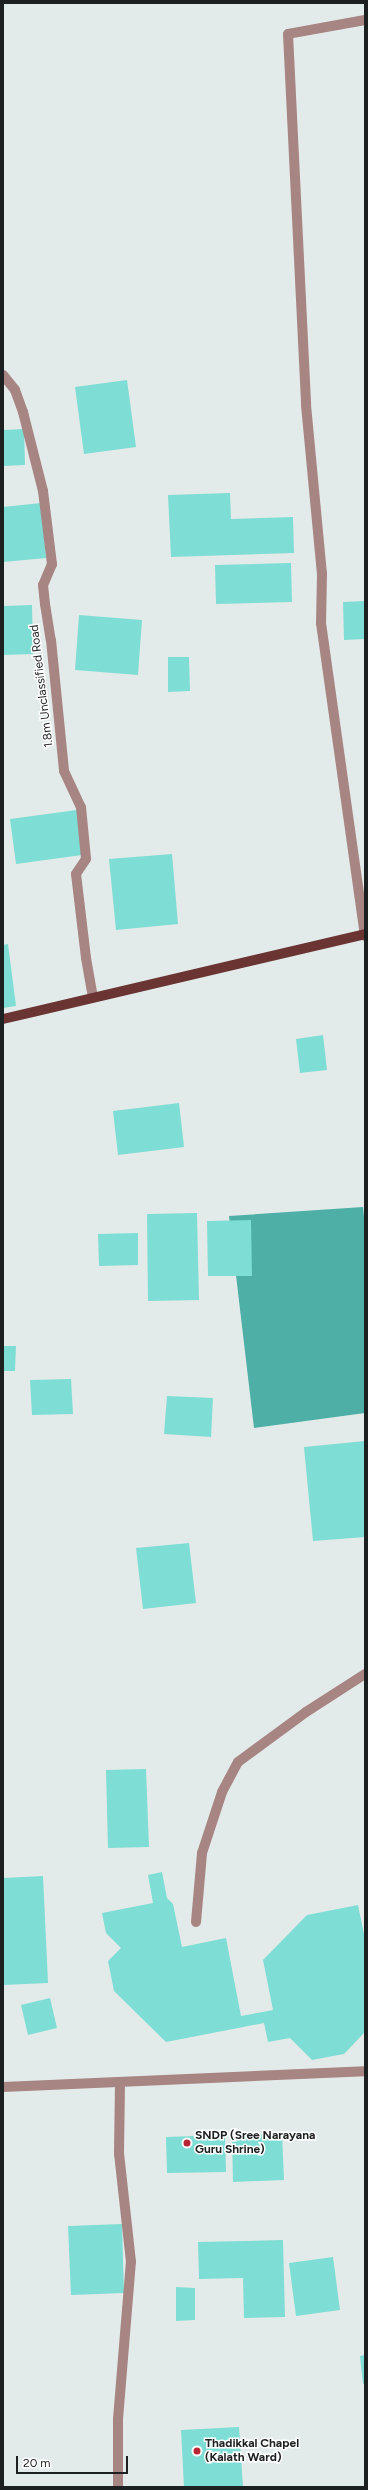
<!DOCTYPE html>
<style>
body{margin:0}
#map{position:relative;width:368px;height:2490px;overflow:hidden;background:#e3ebea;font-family:Figtree,sans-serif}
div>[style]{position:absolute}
.water>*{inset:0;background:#4eafa7}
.building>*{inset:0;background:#7eddd4}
.minor>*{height:10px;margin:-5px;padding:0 5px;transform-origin:5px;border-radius:5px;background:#a78583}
.major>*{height:10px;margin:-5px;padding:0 5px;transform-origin:5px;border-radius:5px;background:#6a3433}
.dots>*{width:11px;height:11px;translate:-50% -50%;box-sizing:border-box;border:2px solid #fff;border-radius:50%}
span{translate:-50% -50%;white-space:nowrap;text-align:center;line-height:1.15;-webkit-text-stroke:3px #fff;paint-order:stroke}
.street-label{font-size:12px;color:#1d2020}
.poi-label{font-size:12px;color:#1d2020;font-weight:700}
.left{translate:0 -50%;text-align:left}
.frame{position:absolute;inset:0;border:4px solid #1d2020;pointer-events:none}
.scale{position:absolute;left:16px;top:2456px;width:112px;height:18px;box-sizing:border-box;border:2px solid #1d2020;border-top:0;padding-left:5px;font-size:12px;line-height:14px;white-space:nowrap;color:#1d2020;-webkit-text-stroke:3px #fff;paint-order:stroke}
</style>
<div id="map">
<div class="water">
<div style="clip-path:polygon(363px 1207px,365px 1226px,365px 1413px,254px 1428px,229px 1216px)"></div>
</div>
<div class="building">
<div style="clip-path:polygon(127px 380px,136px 447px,84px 454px,75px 387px)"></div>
<div style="clip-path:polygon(24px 429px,25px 465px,3px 466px,3px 430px)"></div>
<div style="clip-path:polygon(230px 493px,231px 519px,293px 517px,294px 553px,171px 557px,168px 495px)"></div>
<div style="clip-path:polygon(41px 503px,46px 558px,3px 562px,3px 507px)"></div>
<div style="clip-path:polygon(291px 563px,292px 602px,216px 604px,215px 565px)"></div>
<div style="clip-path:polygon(365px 601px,365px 639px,344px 640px,343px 602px)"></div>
<div style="clip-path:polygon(32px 605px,33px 654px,3px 655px,3px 606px)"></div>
<div style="clip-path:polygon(79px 615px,142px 620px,138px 675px,75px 670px)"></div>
<div style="clip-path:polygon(168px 657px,189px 657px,190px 691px,168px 692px)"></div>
<div style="clip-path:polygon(77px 810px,82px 855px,16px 864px,10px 819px)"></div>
<div style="clip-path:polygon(172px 854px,178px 924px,116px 930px,109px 859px)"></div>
<div style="clip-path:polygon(8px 944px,16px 1006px,3px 1008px,3px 945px)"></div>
<div style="clip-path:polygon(323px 1035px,327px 1070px,300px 1073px,296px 1039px)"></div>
<div style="clip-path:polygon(179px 1103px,184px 1147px,118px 1155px,113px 1111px)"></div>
<div style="clip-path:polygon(197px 1213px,199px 1300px,148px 1301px,147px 1214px)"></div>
<div style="clip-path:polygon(251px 1220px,252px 1276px,208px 1276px,207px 1221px)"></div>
<div style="clip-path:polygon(138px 1233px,138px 1265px,99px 1266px,98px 1234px)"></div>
<div style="clip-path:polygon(3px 1346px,16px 1346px,15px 1371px,3px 1371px)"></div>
<div style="clip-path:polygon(71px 1379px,73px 1414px,32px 1415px,30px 1380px)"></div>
<div style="clip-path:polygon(167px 1396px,213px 1398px,211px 1437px,164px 1434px)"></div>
<div style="clip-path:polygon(365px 1441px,365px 1537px,313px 1541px,304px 1447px)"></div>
<div style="clip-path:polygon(189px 1543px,196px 1603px,143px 1609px,136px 1548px)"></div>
<div style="clip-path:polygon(146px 1769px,149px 1847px,108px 1848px,106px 1770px)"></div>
<div style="clip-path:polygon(162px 1872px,167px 1898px,173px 1904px,182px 1947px,226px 1938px,241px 2016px,273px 2010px,263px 1960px,307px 1915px,358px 1905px,365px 1939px,365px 2032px,344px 2054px,312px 2060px,290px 2038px,268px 2042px,264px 2023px,166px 2042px,114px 1991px,108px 1961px,121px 1948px,106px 1933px,102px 1913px,153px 1903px,148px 1875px)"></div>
<div style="clip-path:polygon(43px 1876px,48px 1983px,3px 1985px,3px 1878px)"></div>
<div style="clip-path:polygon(50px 1998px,57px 2028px,28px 2035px,21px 2005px)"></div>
<div style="clip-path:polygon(282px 2134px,284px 2180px,233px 2182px,232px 2136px)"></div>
<div style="clip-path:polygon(225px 2135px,226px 2172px,167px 2173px,166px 2137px)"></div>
<div style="clip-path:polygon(122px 2224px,124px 2293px,71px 2295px,68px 2226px)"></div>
<div style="clip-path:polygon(283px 2240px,285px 2317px,244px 2318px,243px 2278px,199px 2279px,198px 2242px)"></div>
<div style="clip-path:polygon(333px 2257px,340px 2310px,296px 2316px,289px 2263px)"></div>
<div style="clip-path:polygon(176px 2287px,195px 2288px,195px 2320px,176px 2321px)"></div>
<div style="clip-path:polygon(365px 2355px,365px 2383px,363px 2384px,360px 2356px)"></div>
<div style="clip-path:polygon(239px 2427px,243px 2487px,184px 2487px,181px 2430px)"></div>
</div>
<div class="minor">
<div style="left:365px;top:20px;width:78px;rotate:169.7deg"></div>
<div style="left:288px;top:34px;width:371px;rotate:87.2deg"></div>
<div style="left:306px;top:405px;width:169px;rotate:84.6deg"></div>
<div style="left:322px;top:573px;width:50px;rotate:91.1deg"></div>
<div style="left:321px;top:623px;width:316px;rotate:82deg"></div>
<div style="left:3px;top:375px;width:19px;rotate:51deg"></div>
<div style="left:15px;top:390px;width:23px;rotate:70deg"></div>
<div style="left:23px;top:412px;width:81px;rotate:75.8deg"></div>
<div style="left:43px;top:491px;width:74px;rotate:83deg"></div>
<div style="left:52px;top:564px;width:23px;rotate:113deg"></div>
<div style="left:43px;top:585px;width:19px;rotate:84deg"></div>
<div style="left:45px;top:604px;width:36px;rotate:81deg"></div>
<div style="left:51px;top:640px;width:132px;rotate:84.3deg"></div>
<div style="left:64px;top:771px;width:40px;rotate:65deg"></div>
<div style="left:81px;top:807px;width:52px;rotate:84.5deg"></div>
<div style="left:86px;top:859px;width:18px;rotate:124deg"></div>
<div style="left:76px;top:874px;width:85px;rotate:83.2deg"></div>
<div style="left:86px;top:958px;width:40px;rotate:80deg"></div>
<div style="left:196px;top:1922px;width:69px;rotate:-85deg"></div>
<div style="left:202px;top:1853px;width:64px;rotate:-71.8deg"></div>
<div style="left:222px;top:1792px;width:34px;rotate:-62deg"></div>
<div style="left:238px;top:1762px;width:84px;rotate:-36.3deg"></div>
<div style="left:306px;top:1712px;width:70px;rotate:-32.8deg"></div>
<div style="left:3px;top:2087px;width:362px;rotate:-2.5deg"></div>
<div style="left:118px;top:2487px;width:68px;rotate:-90deg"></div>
<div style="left:118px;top:2419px;width:158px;rotate:-85.3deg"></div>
<div style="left:131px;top:2262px;width:109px;rotate:-96.3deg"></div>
<div style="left:119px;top:2154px;width:72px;rotate:-89.2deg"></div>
</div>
<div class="major">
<div style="left:3px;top:1019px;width:372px;rotate:-13.2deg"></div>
</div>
<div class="dots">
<div style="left:187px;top:2143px;background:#b72632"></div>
<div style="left:197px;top:2451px;background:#b72632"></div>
</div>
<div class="street-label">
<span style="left:42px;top:686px;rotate:-97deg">1.8m Unclassified Road</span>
</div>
<div class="poi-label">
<span class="left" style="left:195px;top:2143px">SNDP (Sree Narayana<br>Guru Shrine)</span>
<span class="left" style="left:205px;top:2451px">Thadikkal Chapel<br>(Kalath Ward)</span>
</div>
<div class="frame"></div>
<div class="scale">20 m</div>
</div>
